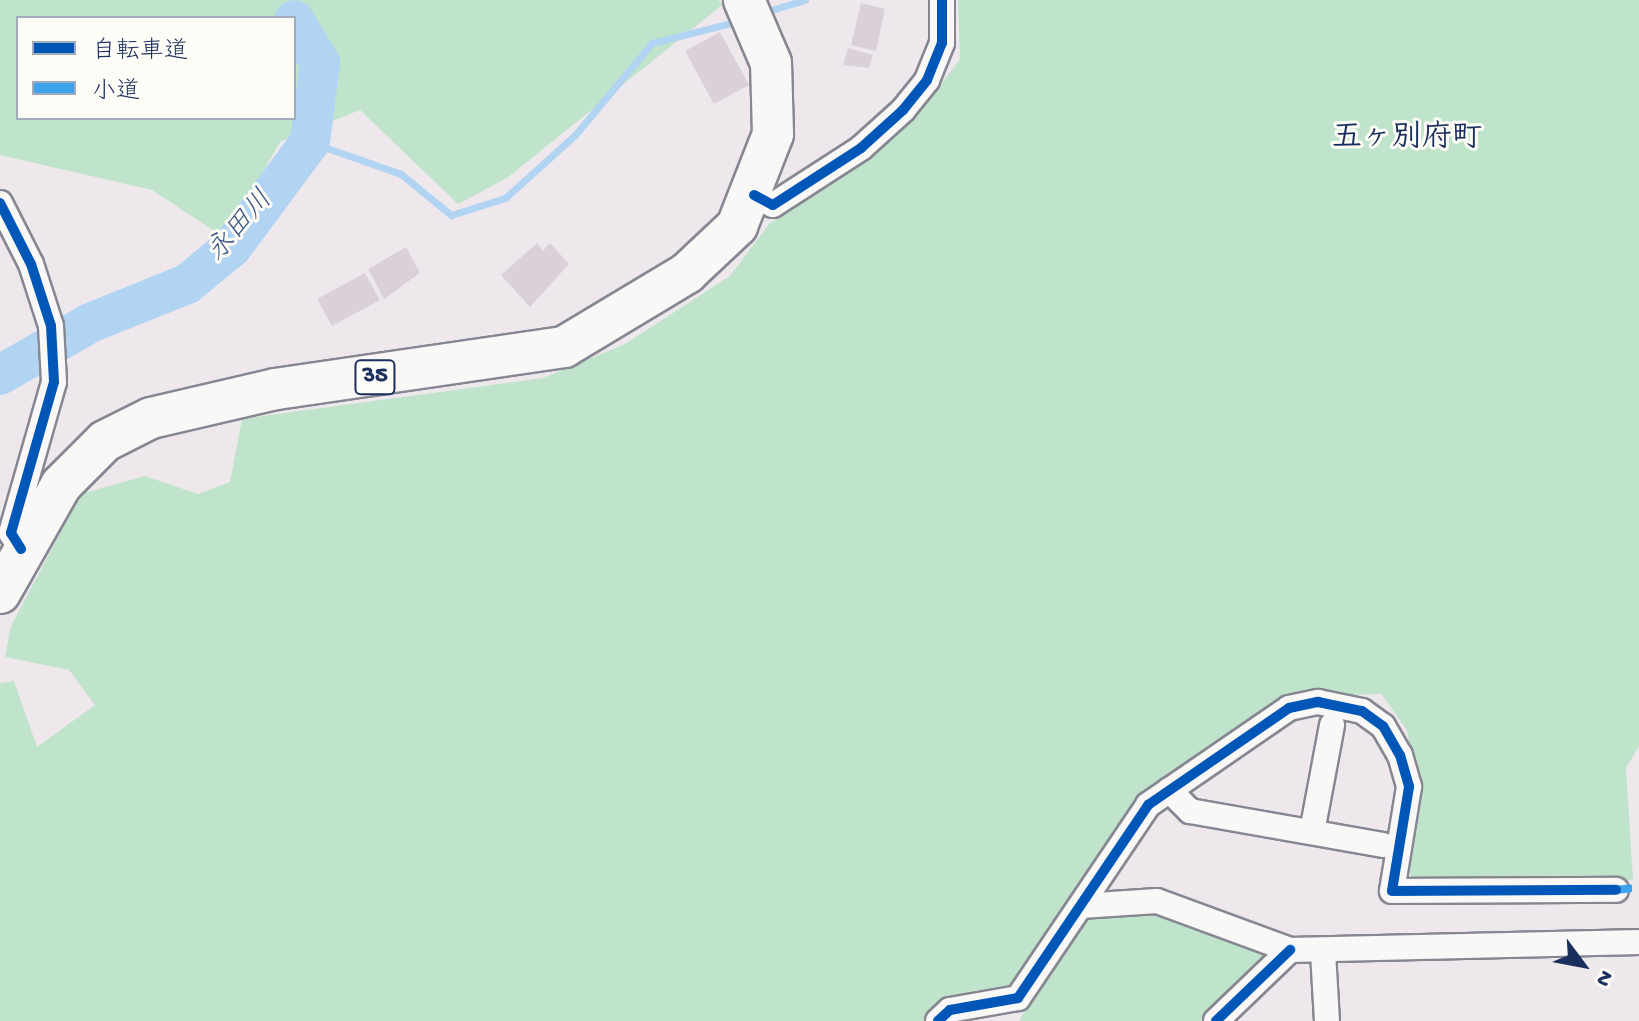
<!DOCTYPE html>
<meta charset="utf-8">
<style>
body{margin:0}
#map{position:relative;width:1639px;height:1021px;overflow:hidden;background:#eee8ed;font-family:"Gochi Hand","Klee One",sans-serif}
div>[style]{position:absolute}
.green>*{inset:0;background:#bfe4cb}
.stream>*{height:7px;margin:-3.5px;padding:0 3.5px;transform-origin:3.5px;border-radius:3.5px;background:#b2d4f3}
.river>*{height:40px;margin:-20px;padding:0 20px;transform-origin:20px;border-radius:20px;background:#b2d4f3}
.building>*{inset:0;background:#dad0da}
.roads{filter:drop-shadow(2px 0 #868792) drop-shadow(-2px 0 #868792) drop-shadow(0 2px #868792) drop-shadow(0 -2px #868792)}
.minor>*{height:24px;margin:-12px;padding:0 12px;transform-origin:12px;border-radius:12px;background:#f9f8f7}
.primary>*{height:40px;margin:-20px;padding:0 20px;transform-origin:20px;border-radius:20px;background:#f9f8f7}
.quiet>*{height:8px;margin-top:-4px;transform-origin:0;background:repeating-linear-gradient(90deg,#3da3ed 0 16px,transparent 0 24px)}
.cycleway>*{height:10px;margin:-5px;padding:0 5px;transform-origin:5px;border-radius:5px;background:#0057b8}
span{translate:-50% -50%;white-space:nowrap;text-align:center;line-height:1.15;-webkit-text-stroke:6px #fdfcf7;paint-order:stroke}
.shield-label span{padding:2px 6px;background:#fdfcf7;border:2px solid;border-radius:6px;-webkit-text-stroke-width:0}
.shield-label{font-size:24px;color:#1b2f5e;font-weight:700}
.water-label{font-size:28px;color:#3a5684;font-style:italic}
.quarter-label{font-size:30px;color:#1b2f5e;font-weight:700}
.legend{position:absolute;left:16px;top:16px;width:280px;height:104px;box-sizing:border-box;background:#fdfcf7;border:2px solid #a3aaba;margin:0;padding:10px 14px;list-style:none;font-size:24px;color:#1b2f5e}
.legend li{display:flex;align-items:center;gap:16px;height:40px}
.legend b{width:40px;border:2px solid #a3aaba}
.north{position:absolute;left:1543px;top:925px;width:80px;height:80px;-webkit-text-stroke:6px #fdfcf7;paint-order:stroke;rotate:122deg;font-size:22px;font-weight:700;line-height:32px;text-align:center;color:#1b2f5e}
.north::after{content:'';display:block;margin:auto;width:28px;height:36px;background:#1b2f5e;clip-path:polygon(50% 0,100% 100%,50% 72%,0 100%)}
</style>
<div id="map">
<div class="green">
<div style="clip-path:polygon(evenodd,0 0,719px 0,722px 5px,507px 178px,458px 204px,360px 110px,280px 142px,225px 238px,152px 190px,0 155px,0 0,294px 18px,294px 118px,18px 118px,18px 18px,294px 18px)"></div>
<div style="clip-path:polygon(958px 0,1639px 0,1639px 746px,1626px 768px,1633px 880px,1413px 880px,1406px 867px,1415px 779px,1407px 730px,1381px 694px,1323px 696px,1267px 711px,1125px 814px,1016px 987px,1002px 998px,977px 990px,954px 997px,925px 1021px,0 1021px,0 683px,14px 681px,37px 747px,95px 705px,69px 670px,5px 657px,11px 626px,81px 494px,145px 476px,198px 494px,230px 482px,242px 419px,543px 378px,625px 344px,730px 276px,769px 224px,912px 122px,960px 59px)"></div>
<div style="clip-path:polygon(1134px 908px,1264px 950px,1265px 959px,1201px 1021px,1019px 1021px,1079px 920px)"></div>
</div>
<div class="stream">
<div style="left:761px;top:13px;width:46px;rotate:-16.5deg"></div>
<div style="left:310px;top:142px;width:96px;rotate:19.4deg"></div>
<div style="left:401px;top:174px;width:65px;rotate:39.4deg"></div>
<div style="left:451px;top:215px;width:57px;rotate:-17.5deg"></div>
<div style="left:505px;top:198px;width:94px;rotate:-42deg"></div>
<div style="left:575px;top:135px;width:120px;rotate:-50.1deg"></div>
<div style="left:652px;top:43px;width:89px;rotate:-14.3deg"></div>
</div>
<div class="river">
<div style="left:0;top:375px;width:104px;rotate:-30deg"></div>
<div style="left:90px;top:323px;width:105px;rotate:-21.9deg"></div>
<div style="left:187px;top:284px;width:58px;rotate:-39.4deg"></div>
<div style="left:232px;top:247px;width:131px;rotate:-53.4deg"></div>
<div style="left:310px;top:142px;width:80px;rotate:-82.8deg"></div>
<div style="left:320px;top:63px;width:50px;rotate:-121.2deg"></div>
</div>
<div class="building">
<div style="clip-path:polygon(861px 3px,885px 9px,876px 51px,851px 45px)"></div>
<div style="clip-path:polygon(720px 32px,749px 85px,714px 104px,685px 51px)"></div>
<div style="clip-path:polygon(848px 48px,873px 55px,869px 68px,843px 65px)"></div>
<div style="clip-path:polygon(537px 243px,543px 251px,550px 243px,569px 264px,530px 307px,501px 275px)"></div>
<div style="clip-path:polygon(406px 247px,420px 273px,384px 299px,368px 269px)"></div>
<div style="clip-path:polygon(365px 273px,380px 300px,332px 326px,317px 299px)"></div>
</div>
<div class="roads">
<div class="minor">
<div style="left:754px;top:195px;width:21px;rotate:28deg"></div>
<div style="left:773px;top:205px;width:105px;rotate:-32.9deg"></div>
<div style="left:861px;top:148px;width:57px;rotate:-42.1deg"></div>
<div style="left:903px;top:110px;width:38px;rotate:-51deg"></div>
<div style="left:927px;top:80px;width:40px;rotate:-68deg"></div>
<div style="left:942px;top:43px;width:43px;rotate:-90deg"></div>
<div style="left:0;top:203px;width:68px;rotate:63.1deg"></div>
<div style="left:31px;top:264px;width:65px;rotate:72.1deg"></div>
<div style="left:51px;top:326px;width:56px;rotate:86.9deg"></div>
<div style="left:54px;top:382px;width:157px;rotate:105.9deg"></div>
<div style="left:11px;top:533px;width:19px;rotate:58deg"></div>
<div style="left:1169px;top:790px;width:30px;rotate:45deg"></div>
<div style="left:1190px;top:811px;width:196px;rotate:10deg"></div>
<div style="left:1312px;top:832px;width:109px;rotate:-79.4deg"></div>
<div style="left:1081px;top:906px;width:76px;rotate:-3.8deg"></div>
<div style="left:1157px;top:901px;width:142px;rotate:20.2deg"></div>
<div style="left:1290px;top:950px;width:349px;rotate:-1.3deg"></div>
<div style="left:1323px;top:952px;width:69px;rotate:86.7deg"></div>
<div style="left:938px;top:1021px;width:16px;rotate:-43deg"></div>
<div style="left:950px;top:1010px;width:69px;rotate:-10deg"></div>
<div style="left:1018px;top:998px;width:233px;rotate:-56deg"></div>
<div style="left:1148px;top:805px;width:171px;rotate:-34.5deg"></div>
<div style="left:1289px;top:708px;width:30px;rotate:-12deg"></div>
<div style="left:1318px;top:702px;width:45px;rotate:11.6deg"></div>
<div style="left:1362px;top:711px;width:26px;rotate:36deg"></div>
<div style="left:1383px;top:726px;width:34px;rotate:60deg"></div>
<div style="left:1400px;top:755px;width:33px;rotate:74deg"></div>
<div style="left:1409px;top:787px;width:105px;rotate:99.3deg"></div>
<div style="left:1392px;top:891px;width:224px;rotate:-0.3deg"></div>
<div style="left:1216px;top:1021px;width:103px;rotate:-43.8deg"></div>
</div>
<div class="primary">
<div style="left:0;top:593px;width:124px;rotate:-60.5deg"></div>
<div style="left:61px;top:485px;width:62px;rotate:-45deg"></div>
<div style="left:105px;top:441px;width:51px;rotate:-26.6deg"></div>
<div style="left:151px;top:418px;width:128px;rotate:-13.1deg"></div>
<div style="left:276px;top:389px;width:291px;rotate:-8.3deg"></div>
<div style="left:564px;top:347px;width:144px;rotate:-31deg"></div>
<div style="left:687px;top:273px;width:69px;rotate:-43.2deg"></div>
<div style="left:737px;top:226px;width:99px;rotate:-68.6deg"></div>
<div style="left:773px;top:134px;width:71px;rotate:-91.6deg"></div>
<div style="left:771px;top:63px;width:69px;rotate:-113.2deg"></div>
</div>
</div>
<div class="quiet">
<div style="left:1616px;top:890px;width:23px;rotate:-7deg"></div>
</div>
<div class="cycleway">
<div style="left:754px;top:195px;width:21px;rotate:28deg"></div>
<div style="left:773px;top:205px;width:105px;rotate:-32.9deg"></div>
<div style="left:861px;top:148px;width:57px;rotate:-42.1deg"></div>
<div style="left:903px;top:110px;width:38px;rotate:-51deg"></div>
<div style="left:927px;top:80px;width:40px;rotate:-68deg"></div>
<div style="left:942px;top:43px;width:43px;rotate:-90deg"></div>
<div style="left:0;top:203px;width:68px;rotate:63.1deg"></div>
<div style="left:31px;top:264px;width:65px;rotate:72.1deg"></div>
<div style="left:51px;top:326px;width:56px;rotate:86.9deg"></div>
<div style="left:54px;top:382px;width:157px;rotate:105.9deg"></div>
<div style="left:11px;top:533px;width:19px;rotate:58deg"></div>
<div style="left:938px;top:1021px;width:16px;rotate:-43deg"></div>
<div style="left:950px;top:1010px;width:69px;rotate:-10deg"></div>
<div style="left:1018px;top:998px;width:233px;rotate:-56deg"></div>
<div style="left:1148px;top:805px;width:171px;rotate:-34.5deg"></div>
<div style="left:1289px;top:708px;width:30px;rotate:-12deg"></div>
<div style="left:1318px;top:702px;width:45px;rotate:11.6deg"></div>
<div style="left:1362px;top:711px;width:26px;rotate:36deg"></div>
<div style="left:1383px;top:726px;width:34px;rotate:60deg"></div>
<div style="left:1400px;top:755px;width:33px;rotate:74deg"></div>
<div style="left:1409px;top:787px;width:105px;rotate:99.3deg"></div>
<div style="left:1392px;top:891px;width:224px;rotate:-0.3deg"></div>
<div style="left:1216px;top:1021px;width:103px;rotate:-43.8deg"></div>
</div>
<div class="shield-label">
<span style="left:375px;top:377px">35</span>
</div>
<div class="water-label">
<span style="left:241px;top:227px;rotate:-49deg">永田川</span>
</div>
<div class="quarter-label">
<span style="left:1407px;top:140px">五ヶ別府町</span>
</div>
<ul class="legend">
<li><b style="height:10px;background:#0057b8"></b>自転車道</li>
<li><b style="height:10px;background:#3da3ed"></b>小道</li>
</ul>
<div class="north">N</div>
</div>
